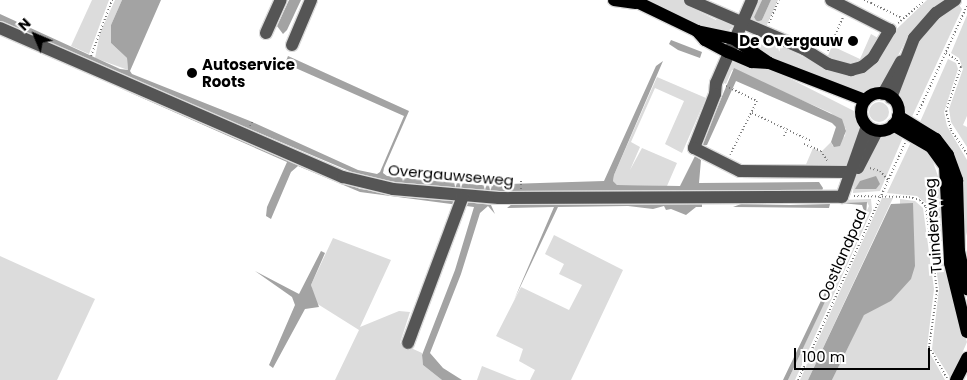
<!DOCTYPE html>
<style>
body{margin:0}
#map{position:relative;width:967px;height:380px;overflow:hidden;background:#fff;font-family:Poppins,sans-serif}
div>[style]{position:absolute}
.green>*{inset:0;background:#dcdcdc}
.round{border-radius:50%}
.water>*{inset:0;background:#a3a3a3}
.path>*{height:2px;margin-top:-1px;transform-origin:0;background:repeating-linear-gradient(90deg,#777 0 1px,transparent 0 3.5px)}
.roads{filter:drop-shadow(1px 0 #dbdbdb) drop-shadow(-1px 0 #dbdbdb) drop-shadow(0 1px #dbdbdb) drop-shadow(0 -1px #dbdbdb)}
.minor>*{height:12px;margin:-6px;padding:0 6px;transform-origin:6px;border-radius:6px;background:#555}
.major>*{height:12px;margin:-6px;padding:0 6px;transform-origin:6px;border-radius:6px;background:#000}
.major>.ring{margin:-6px;padding:0;box-sizing:content-box;background:none;border:12px solid #000;border-radius:50%}
.dots>*{width:14px;height:14px;translate:-50% -50%;box-sizing:border-box;border:2px solid #fff;border-radius:50%}
span{translate:-50% -50%;white-space:nowrap;text-align:center;line-height:1.15;-webkit-text-stroke:4.5px #fff;paint-order:stroke}
.poi-label{font-size:15px;color:#000;font-weight:700}
.right{translate:-100% -50%;text-align:right}
.left{translate:0 -50%;text-align:left}
.street-label{font-size:15px;color:#000}
.north{position:absolute;left:10px;top:10px;width:50px;height:50px;-webkit-text-stroke:4px #fff;paint-order:stroke;rotate:315deg;font-size:14px;font-weight:700;line-height:20px;text-align:center;color:#000}
.north::after{content:'';display:block;margin:auto;width:18px;height:22px;background:#000;clip-path:polygon(50% 0,100% 100%,50% 72%,0 100%)}
.scale{position:absolute;left:794px;top:348px;width:136px;height:22px;box-sizing:border-box;border:2px solid #000;border-top:0;padding-left:6px;font-size:15px;line-height:18px;white-space:nowrap;color:#000;-webkit-text-stroke:4px #fff;paint-order:stroke}
</style>
<div id="map">
<div class="green">
<div style="clip-path:polygon(92px 0,109px 0,89px 54px,71px 46px)"></div>
<div style="clip-path:polygon(115px 0,122px 0,111px 25px,111px 43px,127px 58px,128px 70px,95px 58px,100px 33px)"></div>
<div style="clip-path:polygon(643px 0,684px 0,689px 2px,688px 6px,716px 20px,718px 16px,733px 27px,727px 32px,699px 25px)"></div>
<div style="clip-path:polygon(756px 0,762px 0,754px 17px,762px 20px,771px 0,778px 0,765px 29px,749px 19px)"></div>
<div style="clip-path:polygon(927px 0,946px 0,920px 23px,905px 42px,883px 85px,870px 92px,863px 93px,770px 58px,760px 49px,764px 37px,803px 57px,805px 53px,854px 70px)"></div>
<div style="clip-path:polygon(957px 2px,962px 9px,910px 121px,902px 112px,898px 97px,916px 45px,925px 31px)"></div>
<div style="clip-path:polygon(967px 15px,967px 116px,963px 125px,967px 127px,967px 147px,951px 122px,949px 109px,963px 69px,959px 58px,951px 53px)"></div>
<div style="clip-path:polygon(871px 34px,878px 38px,867px 58px,846px 64px,827px 58px,832px 46px,860px 59px)"></div>
<div style="clip-path:polygon(948px 59px,956px 63px,958px 69px,944px 112px,947px 126px,967px 160px,967px 236px,960px 208px,927px 130px,928px 126px,920px 122px)"></div>
<div style="clip-path:polygon(732px 62px,769px 68px,854px 111px,861px 130px,847px 166px,804px 169px,813px 148px,821px 152px,831px 142px,833px 146px,845px 136px,846px 129px,831px 113px,740px 73px,732px 70px,726px 84px,722px 82px)"></div>
<div style="clip-path:polygon(657px 77px,706px 98px,682px 153px,665px 144px,684px 101px,655px 88px,631px 142px,640px 147px,630px 170px,642px 148px,677px 163px,667px 186px,617px 185px,613px 181px,614px 175px)"></div>
<div class="round" style="left:869px;top:102px;width:20px;height:20px"></div>
<div style="clip-path:polygon(894px 132px,903px 137px,880px 191px,853px 193px,854px 180px,879px 136px)"></div>
<div style="clip-path:polygon(911px 142px,926px 151px,932px 159px,941px 185px,946px 276px,967px 342px,951px 379px,932px 349px,939px 289px,928px 205px,917px 196px,887px 193px)"></div>
<div style="clip-path:polygon(882px 198px,893px 198px,808px 380px,800px 380px)"></div>
<div style="clip-path:polygon(871px 199px,872px 210px,795px 380px,788px 380px,869px 206px,867px 202px,840px 203px,841px 200px)"></div>
<div style="clip-path:polygon(900px 199px,915px 201px,923px 208px,934px 289px,927px 348px,945px 380px,832px 380px,864px 314px,891px 301px,913px 204px,900px 204px)"></div>
<div style="clip-path:polygon(554px 235px,623px 270px,571px 380px,530px 380px,535px 370px,519px 361px,523px 349px,496px 336px,521px 287px,569px 310px,582px 285px,559px 274px,564px 264px,545px 254px)"></div>
<div style="clip-path:polygon(333px 238px,391px 260px,360px 327px,399px 311px,410px 312px,400px 343px,422px 353px,423px 365px,442px 380px,335px 380px,359px 330px,316px 303px,311px 285px)"></div>
<div style="clip-path:polygon(0 256px,95px 299px,57px 380px,0 380px)"></div>
<div style="clip-path:polygon(482px 366px,517px 380px,477px 380px)"></div>
</div>
<div class="water">
<div style="clip-path:polygon(122px 0,161px 0,130px 71px,132px 74px,250px 121px,358px 170px,377px 174px,380px 172px,404px 116px,291px 66px,286px 61px,288px 56px,409px 111px,384px 168px,383px 173px,387px 176px,480px 185px,604px 181px,656px 66px,663px 61px,614px 175px,613px 181px,617px 185px,680px 186px,695px 156px,701px 160px,699px 183px,819px 182px,823px 188px,822px 191px,470px 192px,366px 178px,0 24px,0 14px,120px 69px,128px 70px,127px 58px,111px 43px,111px 25px)"></div>
<div style="clip-path:polygon(289px 0,301px 0,287px 30px,283px 34px,277px 26px)"></div>
<div style="clip-path:polygon(762px 0,771px 0,762px 20px,757px 22px,754px 17px)"></div>
<div style="clip-path:polygon(671px 40px,702px 52px,700px 58px,678px 50px,669px 44px)"></div>
<div style="clip-path:polygon(734px 68px,842px 119px,846px 131px,840px 146px,834px 147px,831px 142px,836px 127px,832px 123px,736px 81px,707px 145px,701px 146px)"></div>
<div style="clip-path:polygon(115px 86px,360px 189px,491px 205px,495px 214px,488px 206px,480px 213px,461px 274px,430px 353px,443px 368px,462px 380px,442px 380px,423px 365px,422px 355px,455px 270px,474px 207px,360px 192px,298px 166px,291px 172px,271px 219px,266px 216px,267px 207px,287px 162px)"></div>
<div style="clip-path:polygon(876px 176px,880px 184px,876px 189px,855px 189px,860px 181px)"></div>
<div style="clip-path:polygon(867px 202px,866px 215px,788px 380px,783px 380px,864px 211px,862px 205px,840px 203px)"></div>
<div style="clip-path:polygon(913px 203px,915px 266px,911px 279px,891px 301px,864px 315px,832px 380px,808px 380px,891px 204px)"></div>
<div style="clip-path:polygon(512px 204px,702px 204px,702px 207px,696px 207px,686px 215px,671px 209px,666px 210px,664px 206px,653px 209px,628px 206px,558px 207px,514px 300px,554px 207px,507px 208px)"></div>
<div style="clip-path:polygon(741px 204px,790px 205px,830px 204px,829px 208px,733px 207px)"></div>
<div style="clip-path:polygon(321px 251px,325px 253px,311px 285px,319px 307px,305px 309px,273px 368px,269px 365px,295px 305px,292px 297px,255px 271px,299px 294px)"></div>
</div>
<div class="path">
<div style="left:864px;top:0;width:8px;rotate:23deg"></div>
<div style="left:871px;top:3px;width:3px;rotate:-72deg"></div>
<div style="left:871px;top:3px;width:34px;rotate:26deg"></div>
<div style="left:769px;top:23px;width:25px;rotate:-67deg"></div>
<div style="left:898px;top:23px;width:35px;rotate:-40deg"></div>
<div style="left:828px;top:51px;width:37px;rotate:-66deg"></div>
<div style="left:946px;top:53px;width:13px;rotate:32deg"></div>
<div style="left:957px;top:60px;width:8px;rotate:60deg"></div>
<div style="left:961px;top:67px;width:46px;rotate:108.8deg"></div>
<div style="left:946px;top:111px;width:20px;rotate:75deg"></div>
<div style="left:951px;top:130px;width:29px;rotate:56deg"></div>
<div style="left:91px;top:56px;width:60px;rotate:-69.4deg"></div>
<div style="left:726px;top:86px;width:34px;rotate:26deg"></div>
<div style="left:757px;top:101px;width:60px;rotate:116.6deg"></div>
<div style="left:752px;top:113px;width:65px;rotate:25.4deg"></div>
<div style="left:917px;top:115px;width:120px;rotate:-65.4deg"></div>
<div style="left:250px;top:126px;width:6px;rotate:-59deg"></div>
<div style="left:784px;top:136px;width:8px;rotate:-67deg"></div>
<div style="left:804px;top:144px;width:18px;rotate:22deg"></div>
<div style="left:821px;top:151px;width:13px;rotate:58deg"></div>
<div style="left:870px;top:168px;width:10px;rotate:17deg"></div>
<div style="left:880px;top:171px;width:12px;rotate:48deg"></div>
<div style="left:521px;top:181px;width:8px;rotate:90deg"></div>
<div style="left:854px;top:196px;width:55px;rotate:1deg"></div>
<div style="left:909px;top:197px;width:11px;rotate:15deg"></div>
<div style="left:920px;top:200px;width:9px;rotate:49deg"></div>
<div style="left:926px;top:207px;width:85px;rotate:82.5deg"></div>
<div style="left:937px;top:291px;width:57px;rotate:98.1deg"></div>
<div style="left:929px;top:347px;width:36px;rotate:60deg"></div>
<div style="left:798px;top:380px;width:260px;rotate:-65.7deg"></div>
</div>
<div class="roads">
<div class="minor">
<div style="left:690px;top:0;width:124px;rotate:23.3deg"></div>
<div style="left:804px;top:49px;width:28px;rotate:32deg"></div>
<div style="left:828px;top:64px;width:24px;rotate:15deg"></div>
<div style="left:851px;top:70px;width:11px;rotate:-15deg"></div>
<div style="left:862px;top:67px;width:14px;rotate:-39deg"></div>
<div style="left:873px;top:58px;width:33px;rotate:-59deg"></div>
<div style="left:890px;top:30px;width:66px;rotate:-153deg"></div>
<div style="left:752px;top:0;width:90px;rotate:113.4deg"></div>
<div style="left:716px;top:83px;width:11px;rotate:95deg"></div>
<div style="left:715px;top:94px;width:58px;rotate:111.3deg"></div>
<div style="left:694px;top:148px;width:51px;rotate:26.6deg"></div>
<div style="left:740px;top:171px;width:109px;rotate:0.5deg"></div>
<div style="left:0;top:28px;width:374px;rotate:23.5deg"></div>
<div style="left:343px;top:177px;width:51px;rotate:13.5deg"></div>
<div style="left:393px;top:189px;width:106px;rotate:4.9deg"></div>
<div style="left:499px;top:198px;width:343px;rotate:-0.2deg"></div>
<div style="left:266px;top:33px;width:36px;rotate:-66deg"></div>
<div style="left:292px;top:45px;width:49px;rotate:-67.1deg"></div>
<div style="left:883px;top:94px;width:37px;rotate:-61deg"></div>
<div style="left:891px;top:98px;width:64px;rotate:-69deg"></div>
<div style="left:914px;top:38px;width:33px;rotate:-49deg"></div>
<div style="left:936px;top:13px;width:23px;rotate:-34deg"></div>
<div style="left:858px;top:168px;width:42px;rotate:-62.8deg"></div>
<div style="left:842px;top:197px;width:75px;rotate:-70.6deg"></div>
<div style="left:408px;top:343px;width:157px;rotate:-69.5deg"></div>
</div>
<div class="major">
<div style="left:614px;top:0;width:22px;rotate:8deg"></div>
<div style="left:633px;top:0;width:71px;rotate:25.8deg"></div>
<div style="left:697px;top:31px;width:38px;rotate:12deg"></div>
<div style="left:734px;top:39px;width:42px;rotate:34.4deg"></div>
<div style="left:769px;top:63px;width:103px;rotate:21.1deg"></div>
<div style="left:697px;top:31px;width:12px;rotate:48deg"></div>
<div style="left:705px;top:40px;width:26px;rotate:28deg"></div>
<div style="left:728px;top:52px;width:26px;rotate:23deg"></div>
<div style="left:752px;top:62px;width:17px;rotate:3deg"></div>
<div class="ring" style="left:861px;top:93px;width:26px;height:26px"></div>
<div style="left:898px;top:116px;width:44px;rotate:31.2deg"></div>
<div style="left:936px;top:139px;width:20px;rotate:53deg"></div>
<div style="left:948px;top:155px;width:27px;rotate:70deg"></div>
<div style="left:957px;top:180px;width:71px;rotate:88.4deg"></div>
<div style="left:959px;top:251px;width:39px;rotate:78deg"></div>
<div style="left:893px;top:125px;width:44px;rotate:30.1deg"></div>
<div style="left:931px;top:147px;width:24px;rotate:54deg"></div>
<div style="left:945px;top:166px;width:97px;rotate:87deg"></div>
<div style="left:950px;top:263px;width:71px;rotate:76.2deg"></div>
<div style="left:956px;top:380px;width:25px;rotate:-63deg"></div>
</div>
</div>
<div class="dots">
<div style="left:853px;top:41px;background:#000"></div>
<div style="left:192px;top:73px;background:#000"></div>
</div>
<div class="poi-label">
<span class="right" style="left:843px;top:41px">De Overgauw</span>
<span class="left" style="left:202px;top:73px">Autoservice<br>Roots</span>
</div>
<div class="street-label">
<span style="left:451px;top:175px;rotate:5deg">Overgauwseweg</span>
<span style="left:933px;top:226px;rotate:-94deg">Tuindersweg</span>
<span style="left:842px;top:255px;rotate:-66deg">Oostlandpad</span>
</div>
<div class="north">N</div>
<div class="scale">100 m</div>
</div>
